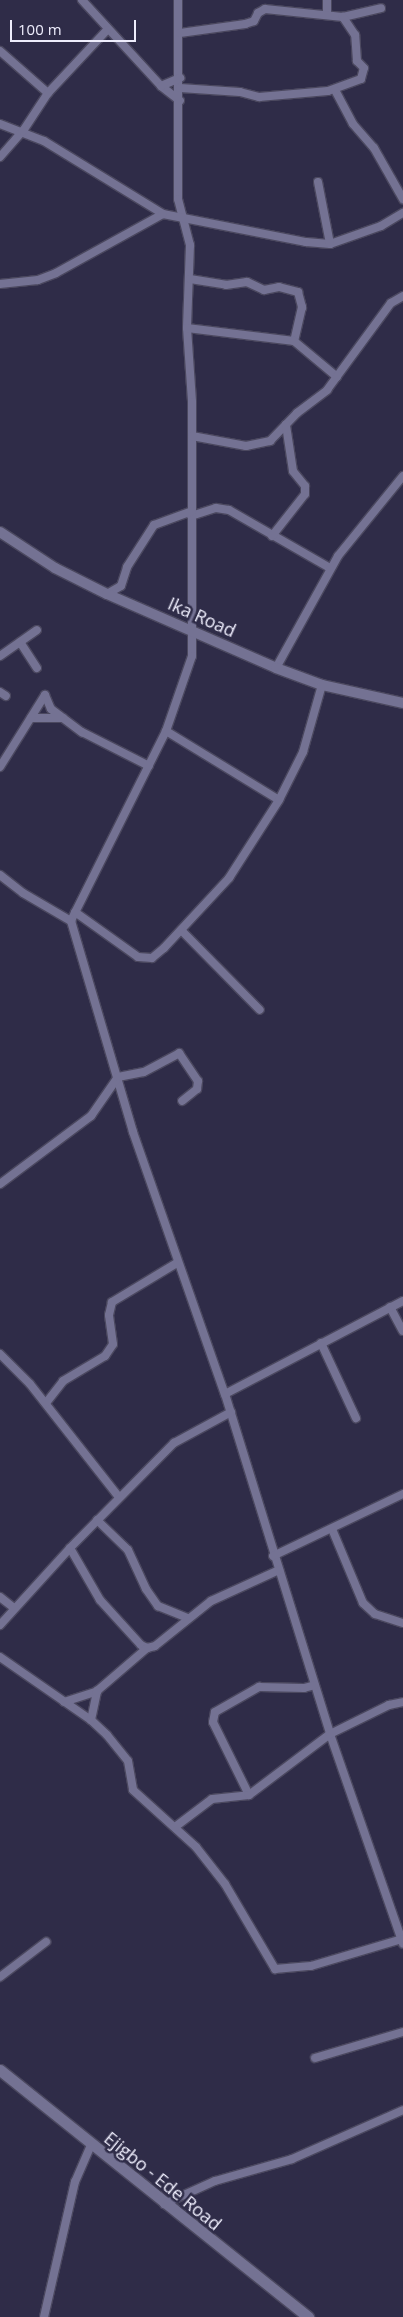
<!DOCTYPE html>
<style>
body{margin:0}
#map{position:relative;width:403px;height:2317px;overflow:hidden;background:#2f2c48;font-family:"Open Sans",sans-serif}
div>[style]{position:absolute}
.roads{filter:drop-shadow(1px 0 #4b485f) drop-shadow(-1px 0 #4b485f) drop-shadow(0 1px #4b485f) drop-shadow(0 -1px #4b485f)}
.minor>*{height:8px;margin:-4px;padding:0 4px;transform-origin:4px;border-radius:4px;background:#747293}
.tertiary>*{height:10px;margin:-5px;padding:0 5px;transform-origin:5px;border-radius:5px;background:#747293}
.secondary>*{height:11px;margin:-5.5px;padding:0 5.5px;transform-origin:5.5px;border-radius:5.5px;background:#747293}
span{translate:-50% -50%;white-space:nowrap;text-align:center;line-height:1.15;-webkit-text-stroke:5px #2f2c48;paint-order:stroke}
.street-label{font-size:18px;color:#eeedfc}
.scale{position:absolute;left:10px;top:20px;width:126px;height:22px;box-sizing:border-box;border:2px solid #eeedfc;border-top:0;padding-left:6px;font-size:15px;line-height:18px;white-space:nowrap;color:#eeedfc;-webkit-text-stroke:4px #2f2c48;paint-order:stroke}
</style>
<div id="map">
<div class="roads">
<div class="minor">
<div style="left:82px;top:0;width:117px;rotate:47.4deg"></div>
<div style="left:161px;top:86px;width:24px;rotate:38deg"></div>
<div style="left:178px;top:0;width:199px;rotate:90deg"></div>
<div style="left:178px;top:199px;width:48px;rotate:75.4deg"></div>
<div style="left:190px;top:245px;width:83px;rotate:92.1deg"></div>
<div style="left:187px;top:328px;width:74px;rotate:86.1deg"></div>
<div style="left:192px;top:402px;width:254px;rotate:90deg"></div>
<div style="left:192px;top:656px;width:79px;rotate:109.1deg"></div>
<div style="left:166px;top:731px;width:212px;rotate:116.6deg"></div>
<div style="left:71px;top:921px;width:220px;rotate:73.6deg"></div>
<div style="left:133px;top:1132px;width:278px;rotate:70.7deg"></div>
<div style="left:225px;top:1394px;width:356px;rotate:72.8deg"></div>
<div style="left:330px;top:1734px;width:222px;rotate:70.8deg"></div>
<div style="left:327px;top:15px;width:15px;rotate:-90deg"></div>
<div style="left:180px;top:33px;width:66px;rotate:-7.9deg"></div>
<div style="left:245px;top:24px;width:9px;rotate:-18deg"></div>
<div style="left:254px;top:21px;width:9px;rotate:-63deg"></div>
<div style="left:258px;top:13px;width:8px;rotate:-30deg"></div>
<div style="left:265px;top:9px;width:78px;rotate:5.9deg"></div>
<div style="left:343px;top:17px;width:39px;rotate:-13deg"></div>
<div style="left:0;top:51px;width:64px;rotate:41.2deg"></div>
<div style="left:161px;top:86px;width:21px;rotate:-23deg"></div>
<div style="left:180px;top:88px;width:60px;rotate:3.8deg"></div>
<div style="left:240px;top:92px;width:20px;rotate:15deg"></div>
<div style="left:259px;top:97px;width:69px;rotate:-5deg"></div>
<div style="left:328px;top:91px;width:35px;rotate:-20deg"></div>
<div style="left:361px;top:79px;width:11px;rotate:-75deg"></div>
<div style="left:364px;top:68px;width:10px;rotate:-135deg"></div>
<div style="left:357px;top:61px;width:26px;rotate:-94deg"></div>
<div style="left:355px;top:35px;width:22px;rotate:-124deg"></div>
<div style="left:335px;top:90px;width:38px;rotate:62deg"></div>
<div style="left:353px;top:124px;width:32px;rotate:49deg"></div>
<div style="left:374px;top:148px;width:59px;rotate:60.4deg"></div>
<div style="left:0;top:124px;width:47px;rotate:21.1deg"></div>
<div style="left:44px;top:141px;width:140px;rotate:31.5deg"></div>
<div style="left:163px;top:214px;width:146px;rotate:11.1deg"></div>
<div style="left:306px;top:242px;width:24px;rotate:5deg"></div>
<div style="left:330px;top:244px;width:54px;rotate:-19.4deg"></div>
<div style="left:381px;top:226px;width:26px;rotate:-31deg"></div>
<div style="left:0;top:157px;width:35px;rotate:-49deg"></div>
<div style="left:23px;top:131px;width:45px;rotate:-56.7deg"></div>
<div style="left:48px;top:93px;width:86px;rotate:-46.9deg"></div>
<div style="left:318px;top:182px;width:63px;rotate:79deg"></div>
<div style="left:190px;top:279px;width:36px;rotate:9deg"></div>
<div style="left:226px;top:285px;width:21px;rotate:-8deg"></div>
<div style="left:247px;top:282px;width:19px;rotate:25deg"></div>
<div style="left:264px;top:290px;width:15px;rotate:-11deg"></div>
<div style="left:279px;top:287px;width:20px;rotate:15deg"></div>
<div style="left:298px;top:292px;width:16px;rotate:75deg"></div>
<div style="left:302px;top:307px;width:35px;rotate:103deg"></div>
<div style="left:0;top:284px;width:38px;rotate:-6deg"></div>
<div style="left:38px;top:280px;width:19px;rotate:-21deg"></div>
<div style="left:56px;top:273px;width:122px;rotate:-28.9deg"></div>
<div style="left:187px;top:328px;width:108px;rotate:6.9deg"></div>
<div style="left:294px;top:341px;width:56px;rotate:39.9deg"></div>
<div style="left:192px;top:436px;width:55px;rotate:10.5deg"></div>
<div style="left:246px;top:446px;width:25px;rotate:-12deg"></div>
<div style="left:270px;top:441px;width:39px;rotate:-46deg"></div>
<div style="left:297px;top:413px;width:38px;rotate:-37deg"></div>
<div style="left:327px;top:390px;width:108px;rotate:-53.7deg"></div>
<div style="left:391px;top:303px;width:14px;rotate:-30deg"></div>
<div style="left:191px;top:516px;width:26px;rotate:-18deg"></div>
<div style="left:216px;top:508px;width:13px;rotate:9deg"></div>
<div style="left:229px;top:510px;width:116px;rotate:29.9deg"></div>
<div style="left:272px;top:536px;width:53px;rotate:-51.8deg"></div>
<div style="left:305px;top:494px;width:8px;rotate:-90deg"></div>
<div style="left:305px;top:486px;width:19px;rotate:-129deg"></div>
<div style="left:293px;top:471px;width:47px;rotate:-98.7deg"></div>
<div style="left:107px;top:594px;width:16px;rotate:-30deg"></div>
<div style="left:121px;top:586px;width:20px;rotate:-72deg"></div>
<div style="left:127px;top:567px;width:50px;rotate:-57.3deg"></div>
<div style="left:154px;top:525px;width:40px;rotate:-20.2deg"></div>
<div style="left:20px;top:642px;width:31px;rotate:57deg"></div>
<div style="left:0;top:656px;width:45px;rotate:-35.1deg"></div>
<div style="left:276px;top:668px;width:128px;rotate:-61deg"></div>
<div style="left:338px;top:556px;width:103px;rotate:-50.9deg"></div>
<div style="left:0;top:692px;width:7px;rotate:34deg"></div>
<div style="left:45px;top:695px;width:15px;rotate:67deg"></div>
<div style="left:51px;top:709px;width:39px;rotate:37deg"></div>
<div style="left:82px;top:732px;width:75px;rotate:26.9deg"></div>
<div style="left:31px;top:718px;width:32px"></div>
<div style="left:166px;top:731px;width:132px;rotate:31.4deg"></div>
<div style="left:0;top:767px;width:85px;rotate:-58deg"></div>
<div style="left:0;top:875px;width:29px;rotate:38deg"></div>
<div style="left:23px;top:893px;width:56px;rotate:30.3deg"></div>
<div style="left:75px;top:912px;width:77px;rotate:35.5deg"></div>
<div style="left:138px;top:957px;width:14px;rotate:4deg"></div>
<div style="left:152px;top:958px;width:16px;rotate:-40deg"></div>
<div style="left:164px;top:948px;width:96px;rotate:-47.1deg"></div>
<div style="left:229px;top:878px;width:93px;rotate:-57.3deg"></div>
<div style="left:279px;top:800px;width:54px;rotate:-63.4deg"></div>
<div style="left:303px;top:752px;width:70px;rotate:-74.2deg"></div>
<div style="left:181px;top:930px;width:112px;rotate:45.4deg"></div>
<div style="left:0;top:1184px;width:114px;rotate:-36.8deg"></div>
<div style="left:91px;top:1116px;width:47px;rotate:-55.3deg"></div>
<div style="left:118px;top:1077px;width:26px;rotate:-11deg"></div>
<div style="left:144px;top:1072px;width:40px;rotate:-28deg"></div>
<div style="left:179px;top:1053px;width:34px;rotate:56deg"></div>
<div style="left:198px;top:1081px;width:8px;rotate:97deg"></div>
<div style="left:197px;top:1089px;width:19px;rotate:141deg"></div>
<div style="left:390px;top:1307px;width:27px;rotate:62deg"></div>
<div style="left:321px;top:1343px;width:83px;rotate:65deg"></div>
<div style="left:0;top:1354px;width:42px;rotate:45deg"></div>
<div style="left:30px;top:1384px;width:144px;rotate:51.8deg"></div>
<div style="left:225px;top:1394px;width:201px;rotate:-27.6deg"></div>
<div style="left:46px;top:1403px;width:28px;rotate:-52deg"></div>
<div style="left:63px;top:1381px;width:49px;rotate:-30.8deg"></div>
<div style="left:105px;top:1356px;width:14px;rotate:-56deg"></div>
<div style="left:113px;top:1344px;width:29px;rotate:-98deg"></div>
<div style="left:109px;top:1315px;width:13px;rotate:-77deg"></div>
<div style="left:112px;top:1302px;width:76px;rotate:-31deg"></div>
<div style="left:97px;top:1520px;width:43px;rotate:44.1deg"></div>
<div style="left:128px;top:1550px;width:43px;rotate:65.2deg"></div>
<div style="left:146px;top:1589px;width:21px;rotate:55deg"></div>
<div style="left:158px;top:1606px;width:31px;rotate:22deg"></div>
<div style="left:332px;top:1529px;width:80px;rotate:67.3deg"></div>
<div style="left:363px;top:1603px;width:16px;rotate:43deg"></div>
<div style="left:375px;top:1614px;width:29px;rotate:18deg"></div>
<div style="left:70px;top:1548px;width:60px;rotate:60deg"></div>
<div style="left:100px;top:1600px;width:61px;rotate:47.7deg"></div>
<div style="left:141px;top:1645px;width:7px;rotate:27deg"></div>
<div style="left:147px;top:1648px;width:8px;rotate:-14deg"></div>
<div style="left:155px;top:1646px;width:72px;rotate:-38.8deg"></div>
<div style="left:211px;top:1601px;width:75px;rotate:-24.5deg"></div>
<div style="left:273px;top:1556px;width:144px;rotate:-25.5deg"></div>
<div style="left:0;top:1597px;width:18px;rotate:38deg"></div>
<div style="left:0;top:1625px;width:104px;rotate:-47.7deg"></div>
<div style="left:70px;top:1548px;width:148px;rotate:-45.3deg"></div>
<div style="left:174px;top:1443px;width:65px;rotate:-28.5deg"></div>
<div style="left:0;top:1657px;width:111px;rotate:34.7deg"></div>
<div style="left:91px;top:1720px;width:22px;rotate:43deg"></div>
<div style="left:107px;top:1735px;width:33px;rotate:51deg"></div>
<div style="left:128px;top:1761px;width:29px;rotate:80deg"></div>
<div style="left:133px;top:1790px;width:85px;rotate:42.1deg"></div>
<div style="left:196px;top:1847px;width:47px;rotate:51.9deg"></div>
<div style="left:225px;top:1884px;width:99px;rotate:59.5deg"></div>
<div style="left:275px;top:1969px;width:36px;rotate:-5deg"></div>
<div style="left:311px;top:1966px;width:95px;rotate:-16.5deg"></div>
<div style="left:64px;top:1702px;width:35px;rotate:-18deg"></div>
<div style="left:97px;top:1691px;width:66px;rotate:-40.7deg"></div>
<div style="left:91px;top:1720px;width:30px;rotate:-78deg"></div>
<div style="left:249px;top:1795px;width:81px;rotate:-116.3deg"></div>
<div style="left:213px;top:1722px;width:10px;rotate:-79deg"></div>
<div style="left:215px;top:1712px;width:51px;rotate:-29.6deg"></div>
<div style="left:259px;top:1687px;width:45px;rotate:1.3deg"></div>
<div style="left:304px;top:1688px;width:11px;rotate:-15deg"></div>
<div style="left:175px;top:1827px;width:46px;rotate:-37.1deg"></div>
<div style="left:212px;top:1799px;width:37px;rotate:-6deg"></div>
<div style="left:249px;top:1795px;width:101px;rotate:-37deg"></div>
<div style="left:330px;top:1734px;width:66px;rotate:-26.2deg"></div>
<div style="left:389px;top:1705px;width:14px;rotate:-12deg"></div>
<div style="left:0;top:1977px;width:58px;rotate:-37.3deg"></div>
<div style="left:315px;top:2058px;width:92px;rotate:-16.5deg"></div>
<div style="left:164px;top:2204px;width:56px;rotate:-24.3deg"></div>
<div style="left:215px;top:2181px;width:80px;rotate:-15.9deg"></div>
<div style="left:292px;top:2159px;width:121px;rotate:-23.8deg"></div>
<div style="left:44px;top:2317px;width:139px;rotate:-77.1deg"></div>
<div style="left:75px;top:2182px;width:40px;rotate:-66.6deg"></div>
</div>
<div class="tertiary">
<div style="left:0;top:532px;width:66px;rotate:33.2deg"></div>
<div style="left:55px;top:568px;width:58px;rotate:26.6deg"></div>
<div style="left:107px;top:594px;width:184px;rotate:23.6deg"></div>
<div style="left:276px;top:668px;width:49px;rotate:20.3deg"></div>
<div style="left:322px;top:685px;width:83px;rotate:12.5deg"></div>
</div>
<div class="secondary">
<div style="left:0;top:2070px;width:395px;rotate:38.7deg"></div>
</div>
</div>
<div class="street-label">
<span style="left:202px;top:617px;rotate:24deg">Ika Road</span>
<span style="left:163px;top:2181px;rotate:39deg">Ejigbo - Ede Road</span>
</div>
<div class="scale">100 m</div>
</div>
